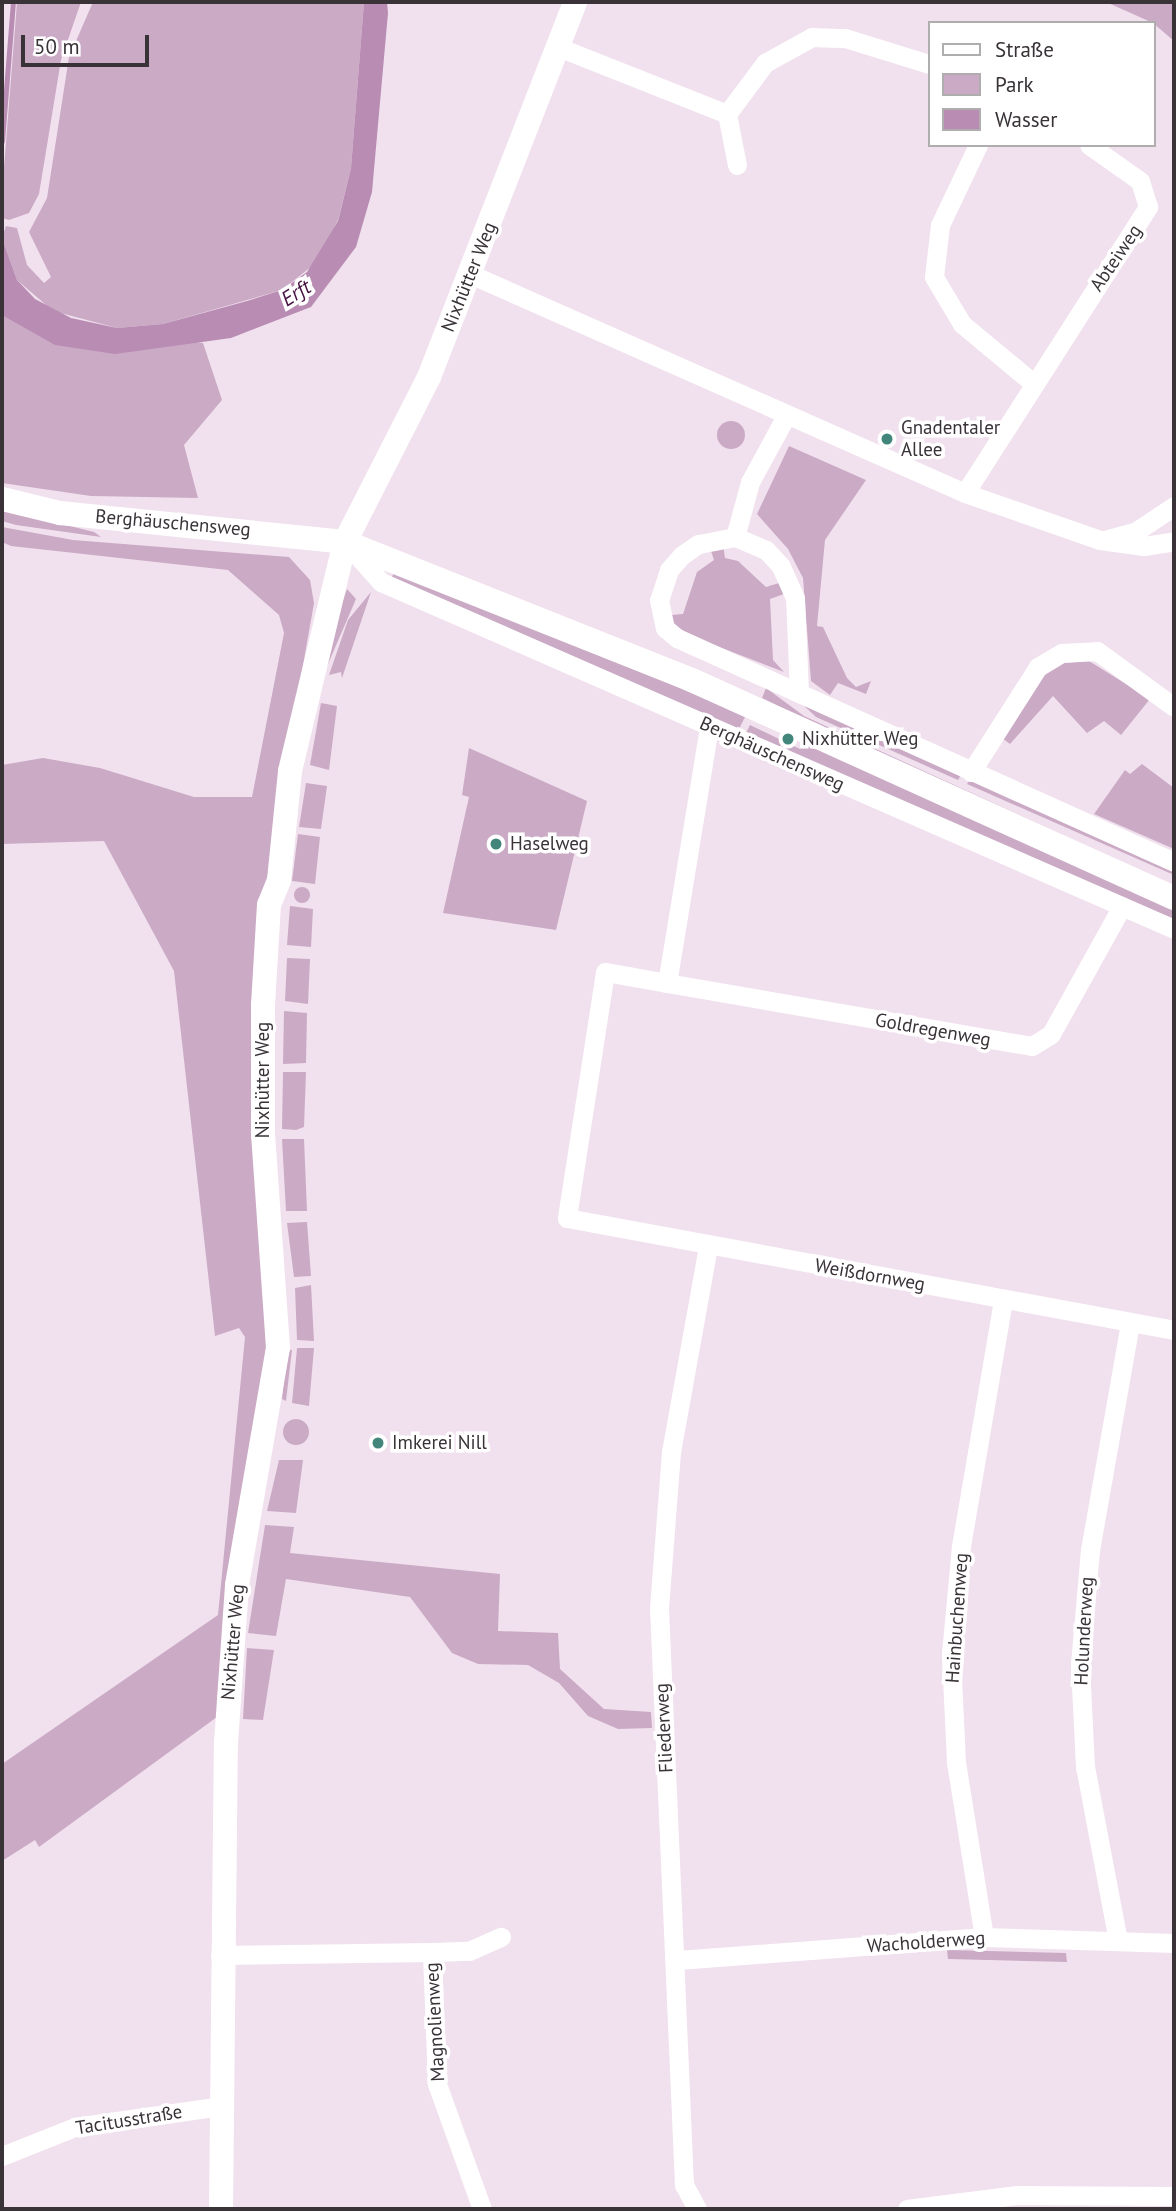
<!DOCTYPE html>
<meta charset="utf-8">
<style>
body{margin:0}
#map{position:relative;width:1176px;height:2211px;overflow:hidden;background:#f1e1ee;font-family:"PT Sans",sans-serif}
div>[style]{position:absolute}
.green>*{inset:0;background:#cbaac5}
.round{border-radius:50%}
.water>*{inset:0;background:#b98cb3}
.stream>*{height:5px;margin:-2.5px;padding:0 2.5px;transform-origin:2.5px;border-radius:2.5px;background:#b98cb3}
.minor>*{height:19px;margin:-9.5px;padding:0 9.5px;transform-origin:9.5px;border-radius:9.5px;background:#fff}
.major>*{height:24px;margin:-12px;padding:0 12px;transform-origin:12px;border-radius:12px;background:#fff}
.dots>*{width:19px;height:19px;translate:-50% -50%;box-sizing:border-box;border:4px solid #fff;border-radius:50%}
span{translate:-50% -50%;white-space:nowrap;text-align:center;line-height:1.15;-webkit-text-stroke:7px #fff;paint-order:stroke}
.street-label{font-size:19px;color:#393338}
.poi-label{font-size:19px;color:#393338}
.left{translate:0 -50%;text-align:left}
.water-label{font-size:21px;color:#481143;font-style:italic}
.frame{position:absolute;inset:0;border:4px solid #393338;pointer-events:none}
.legend{position:absolute;left:928px;top:21px;width:228px;height:126px;box-sizing:border-box;background:#fff;border:2px solid #b0adaf;margin:0;padding:9px 12px;list-style:none;font-size:21px;color:#393338}
.legend li{display:flex;align-items:center;gap:14px;height:35px}
.legend b{width:35px;border:2px solid #b0adaf}
.scale{position:absolute;left:21px;top:35px;width:128px;height:32px;box-sizing:border-box;border:4px solid #393338;border-top:0;padding-left:9px;font-size:21px;line-height:24px;white-space:nowrap;color:#393338;-webkit-text-stroke:5px #fff;paint-order:stroke}
</style>
<div id="map">
<div class="green">
<div style="clip-path:polygon(17px 2px,81px 2px,61px 60px,39px 194px,29px 213px,9px 220px,2px 218px,2px 193px)"></div>
<div style="clip-path:polygon(93px 2px,364px 2px,351px 168px,338px 220px,317px 262px,282px 290px,163px 324px,117px 328px,53px 311px,17px 280px,2px 238px,6px 226px,17px 228px,27px 265px,44px 283px,51px 277px,29px 232px,47px 198px,69px 57px)"></div>
<div style="clip-path:polygon(1106px 2px,1174px 2px,1174px 41px,1153px 23px)"></div>
<div style="clip-path:polygon(2px 315px,203px 343px,222px 400px,184px 445px,198px 498px,91px 496px,2px 483px)"></div>
<div class="round" style="left:717px;top:421px;width:28px;height:28px"></div>
<div style="clip-path:polygon(789px 446px,866px 480px,825px 540px,817px 626px,823px 627px,847px 678px,856px 687px,871px 681px,866px 694px,838px 683px,830px 695px,811px 681px,803px 578px,788px 549px,757px 514px)"></div>
<div style="clip-path:polygon(2px 509px,94px 532px,101px 537px,16px 525px,2px 521px)"></div>
<div style="clip-path:polygon(2px 527px,73px 540px,289px 557px,310px 580px,314px 603px,276px 818px,267px 1347px,217px 1717px,39px 1847px,35px 1840px,2px 1861px,2px 1764px,218px 1615px,245px 1337px,239px 1328px,215px 1336px,174px 971px,104px 841px,2px 844px,2px 765px,43px 758px,100px 768px,194px 797px,252px 797px,284px 633px,279px 615px,228px 570px,11px 546px,2px 542px)"></div>
<div style="clip-path:polygon(723px 545px,725px 558px,738px 561px,766px 587px,779px 583px,784px 594px,770px 599px,773px 660px,784px 672px,683px 633px,672px 622px,671px 615px,683px 614px,697px 572px,714px 560px,710px 548px)"></div>
<div style="clip-path:polygon(394px 572px,581px 644px,745px 717px,739px 729px,392px 577px)"></div>
<div style="clip-path:polygon(347px 589px,356px 599px,325px 671px,332px 631px)"></div>
<div style="clip-path:polygon(371px 592px,342px 678px,341px 672px,329px 675px,348px 620px)"></div>
<div style="clip-path:polygon(1089px 661px,1150px 699px,1121px 735px,1104px 721px,1087px 733px,1053px 696px,1010px 744px,1002px 738px,1044px 675px,1064px 663px)"></div>
<div style="clip-path:polygon(766px 688px,804px 716px,1174px 886px,778px 706px,762px 698px)"></div>
<div style="clip-path:polygon(800px 702px,961px 775px,958px 780px,816px 717px)"></div>
<div style="clip-path:polygon(321px 703px,337px 706px,329px 770px,310px 765px)"></div>
<div style="clip-path:polygon(750px 725px,800px 749px,803px 742px,1174px 908px,1174px 921px,746px 733px)"></div>
<div style="clip-path:polygon(469px 748px,587px 801px,556px 930px,443px 913px,469px 797px,462px 795px)"></div>
<div style="clip-path:polygon(1142px 764px,1174px 788px,1174px 849px,1094px 814px,1125px 770px,1130px 774px)"></div>
<div style="clip-path:polygon(970px 779px,1174px 871px,1174px 875px,967px 784px)"></div>
<div style="clip-path:polygon(306px 783px,327px 786px,321px 829px,299px 827px)"></div>
<div style="clip-path:polygon(298px 834px,320px 837px,315px 884px,292px 881px)"></div>
<div class="round" style="left:294px;top:887px;width:16px;height:16px"></div>
<div style="clip-path:polygon(290px 906px,313px 909px,311px 947px,287px 945px)"></div>
<div style="clip-path:polygon(287px 958px,310px 959px,308px 1004px,285px 1001px)"></div>
<div style="clip-path:polygon(284px 1011px,307px 1013px,306px 1063px,283px 1064px)"></div>
<div style="clip-path:polygon(283px 1072px,306px 1072px,304px 1127px,296px 1130px,282px 1129px)"></div>
<div style="clip-path:polygon(282px 1139px,304px 1139px,307px 1211px,286px 1211px)"></div>
<div style="clip-path:polygon(307px 1222px,311px 1276px,294px 1277px,287px 1223px)"></div>
<div style="clip-path:polygon(311px 1285px,314px 1341px,297px 1340px,295px 1288px)"></div>
<div style="clip-path:polygon(297px 1348px,314px 1348px,309px 1406px,292px 1403px)"></div>
<div style="clip-path:polygon(287px 1350px,292px 1350px,286px 1401px,282px 1399px)"></div>
<div class="round" style="left:283px;top:1419px;width:26px;height:26px"></div>
<div style="clip-path:polygon(279px 1460px,303px 1460px,296px 1513px,267px 1511px)"></div>
<div style="clip-path:polygon(265px 1525px,294px 1527px,290px 1553px,500px 1574px,498px 1631px,558px 1633px,560px 1669px,604px 1709px,651px 1712px,652px 1728px,618px 1729px,588px 1716px,559px 1683px,528px 1665px,478px 1664px,452px 1653px,410px 1597px,286px 1579px,276px 1636px,248px 1633px)"></div>
<div style="clip-path:polygon(247px 1648px,274px 1650px,263px 1720px,243px 1719px)"></div>
<div style="clip-path:polygon(947px 1950px,1066px 1953px,1067px 1962px,948px 1959px)"></div>
</div>
<div class="water">
<div style="clip-path:polygon(364px 2px,387px 2px,388px 13px,372px 192px,356px 247px,311px 307px,231px 338px,115px 354px,55px 345px,2px 315px,2px 238px,17px 280px,35px 299px,71px 318px,117px 328px,163px 324px,247px 301px,282px 290px,307px 272px,338px 221px,351px 168px)"></div>
</div>
<div class="stream">
<div style="left:2px;top:141px;width:139px;rotate:-85.5deg"></div>
</div>
<div class="minor">
<div style="left:558px;top:47px;width:182px;rotate:21.6deg"></div>
<div style="left:727px;top:114px;width:64px;rotate:-53.3deg"></div>
<div style="left:765px;top:63px;width:54px;rotate:-29deg"></div>
<div style="left:812px;top:37px;width:33px;rotate:2deg"></div>
<div style="left:845px;top:38px;width:88px;rotate:17.2deg"></div>
<div style="left:727px;top:114px;width:52px;rotate:78.9deg"></div>
<div style="left:978px;top:145px;width:89px;rotate:115.4deg"></div>
<div style="left:940px;top:225px;width:52px;rotate:96.6deg"></div>
<div style="left:934px;top:277px;width:55px;rotate:59.2deg"></div>
<div style="left:962px;top:324px;width:92px;rotate:39.7deg"></div>
<div style="left:470px;top:274px;width:541px;rotate:23.87deg"></div>
<div style="left:965px;top:493px;width:143px;rotate:19.2deg"></div>
<div style="left:1100px;top:540px;width:44px;rotate:7.8deg"></div>
<div style="left:1144px;top:546px;width:30px;rotate:-9deg"></div>
<div style="left:965px;top:493px;width:340px;rotate:-57.4deg"></div>
<div style="left:1148px;top:207px;width:27px;rotate:-107deg"></div>
<div style="left:1140px;top:181px;width:62px;rotate:-144.8deg"></div>
<div style="left:735px;top:537px;width:57px;rotate:-74.7deg"></div>
<div style="left:750px;top:482px;width:75px;rotate:-61.4deg"></div>
<div style="left:1108px;top:539px;width:28px;rotate:-15deg"></div>
<div style="left:1135px;top:532px;width:47px;rotate:-33.7deg"></div>
<div style="left:345px;top:542px;width:54px;rotate:48deg"></div>
<div style="left:381px;top:582px;width:866px;rotate:23.63deg"></div>
<div style="left:799px;top:693px;width:95px;rotate:-92.4deg"></div>
<div style="left:795px;top:598px;width:36px;rotate:-114deg"></div>
<div style="left:780px;top:565px;width:21px;rotate:-133deg"></div>
<div style="left:766px;top:550px;width:34px;rotate:-157deg"></div>
<div style="left:735px;top:537px;width:38px;rotate:169deg"></div>
<div style="left:698px;top:544px;width:19px;rotate:145deg"></div>
<div style="left:682px;top:555px;width:20px;rotate:131deg"></div>
<div style="left:669px;top:570px;width:32px;rotate:108deg"></div>
<div style="left:659px;top:600px;width:29px;rotate:78deg"></div>
<div style="left:665px;top:628px;width:16px;rotate:40deg"></div>
<div style="left:677px;top:638px;width:545px;rotate:24.26deg"></div>
<div style="left:709px;top:727px;width:259px;rotate:99.3deg"></div>
<div style="left:667px;top:983px;width:63px;rotate:-169.9deg"></div>
<div style="left:605px;top:972px;width:249px;rotate:98.8deg"></div>
<div style="left:567px;top:1218px;width:617px;rotate:10.45deg"></div>
<div style="left:971px;top:772px;width:125px;rotate:-57.5deg"></div>
<div style="left:1038px;top:667px;width:27px;rotate:-31deg"></div>
<div style="left:1061px;top:653px;width:36px;rotate:-3deg"></div>
<div style="left:1097px;top:651px;width:95px;rotate:36deg"></div>
<div style="left:667px;top:983px;width:370px;rotate:9.8deg"></div>
<div style="left:1032px;top:1046px;width:22px;rotate:-32deg"></div>
<div style="left:1051px;top:1034px;width:146px;rotate:-61deg"></div>
<div style="left:984px;top:1937px;width:177px;rotate:-99.1deg"></div>
<div style="left:956px;top:1762px;width:108px;rotate:-92.7deg"></div>
<div style="left:951px;top:1654px;width:108px;rotate:-84.7deg"></div>
<div style="left:961px;top:1546px;width:251px;rotate:-80.3deg"></div>
<div style="left:1118px;top:1941px;width:177px;rotate:-100.7deg"></div>
<div style="left:1085px;top:1767px;width:103px;rotate:-92.8deg"></div>
<div style="left:1080px;top:1664px;width:114px;rotate:-85deg"></div>
<div style="left:1090px;top:1550px;width:231px;rotate:-80deg"></div>
<div style="left:220px;top:1955px;width:212px;rotate:-0.8deg"></div>
<div style="left:678px;top:1960px;width:307px;rotate:-4.3deg"></div>
<div style="left:984px;top:1937px;width:190px;rotate:1.8deg"></div>
<div style="left:2px;top:2156px;width:79px;rotate:-21.7deg"></div>
<div style="left:75px;top:2127px;width:147px;rotate:-8.2deg"></div>
<div style="left:482px;top:2209px;width:133px;rotate:-109.8deg"></div>
<div style="left:437px;top:2084px;width:132px;rotate:-92.2deg"></div>
<div style="left:432px;top:1952px;width:37px;rotate:-2deg"></div>
<div style="left:469px;top:1951px;width:35px;rotate:-24deg"></div>
<div style="left:697px;top:2209px;width:27px;rotate:-118deg"></div>
<div style="left:684px;top:2185px;width:578px;rotate:-92.48deg"></div>
<div style="left:659px;top:1608px;width:156px;rotate:-85.6deg"></div>
<div style="left:671px;top:1452px;width:208px;rotate:-79.8deg"></div>
<div style="left:907px;top:2209px;width:111px;rotate:-7.3deg"></div>
<div style="left:1017px;top:2195px;width:157px;rotate:0.4deg"></div>
</div>
<div class="major">
<div style="left:2px;top:499px;width:60px;rotate:13.6deg"></div>
<div style="left:60px;top:513px;width:286px;rotate:5.8deg"></div>
<div style="left:345px;top:542px;width:373px;rotate:21.7deg"></div>
<div style="left:692px;top:680px;width:529px;rotate:24.34deg"></div>
<div style="left:221px;top:2209px;width:466px;rotate:-89.4deg"></div>
<div style="left:226px;top:1743px;width:158px;rotate:-86deg"></div>
<div style="left:237px;top:1585px;width:241px;rotate:-80.2deg"></div>
<div style="left:278px;top:1348px;width:217px;rotate:-94deg"></div>
<div style="left:263px;top:1132px;width:127px;rotate:-90deg"></div>
<div style="left:263px;top:1005px;width:100px;rotate:-86.6deg"></div>
<div style="left:269px;top:905px;width:27px;rotate:-68deg"></div>
<div style="left:279px;top:880px;width:110px;rotate:-84.2deg"></div>
<div style="left:290px;top:771px;width:236px;rotate:-76.5deg"></div>
<div style="left:345px;top:542px;width:185px;rotate:-63deg"></div>
<div style="left:429px;top:377px;width:402px;rotate:-68.7deg"></div>
</div>
<div class="dots">
<div style="left:887px;top:439px;background:#42867b"></div>
<div style="left:788px;top:739px;background:#42867b"></div>
<div style="left:496px;top:844px;background:#42867b"></div>
<div style="left:378px;top:1443px;background:#42867b"></div>
</div>
<div class="street-label">
<span style="left:1116px;top:258px;rotate:-56deg">Abteiweg</span>
<span style="left:469px;top:277px;rotate:-68deg">Nixhütter Weg</span>
<span style="left:173px;top:523px;rotate:5deg">Berghäuschensweg</span>
<span style="left:772px;top:754px;rotate:24deg">Berghäuschensweg</span>
<span style="left:933px;top:1030px;rotate:10deg">Goldregenweg</span>
<span style="left:263px;top:1080px;rotate:-90deg">Nixhütter Weg</span>
<span style="left:870px;top:1275px;rotate:10deg">Weißdornweg</span>
<span style="left:957px;top:1618px;rotate:-86deg">Hainbuchenweg</span>
<span style="left:1084px;top:1631px;rotate:-87deg">Holunderweg</span>
<span style="left:233px;top:1642px;rotate:-85deg">Nixhütter Weg</span>
<span style="left:664px;top:1728px;rotate:-93deg">Fliederweg</span>
<span style="left:926px;top:1942px;rotate:-4deg">Wacholderweg</span>
<span style="left:435px;top:2022px;rotate:-93deg">Magnolienweg</span>
<span style="left:129px;top:2120px;rotate:-9deg">Tacitusstraße</span>
</div>
<div class="poi-label">
<span class="left" style="left:901px;top:439px">Gnadentaler<br>Allee</span>
<span class="left" style="left:802px;top:739px">Nixhütter Weg</span>
<span class="left" style="left:510px;top:844px">Haselweg</span>
<span class="left" style="left:392px;top:1443px">Imkerei Nill</span>
</div>
<div class="water-label">
<span style="left:296px;top:293px;rotate:-32deg">Erft</span>
</div>
<div class="frame"></div>
<ul class="legend">
<li><b style="height:9px;background:#fff"></b>Straße</li>
<li><b style="height:19px;background:#cbaac5"></b>Park</li>
<li><b style="height:19px;background:#b98cb3"></b>Wasser</li>
</ul>
<div class="scale">50 m</div>
</div>
